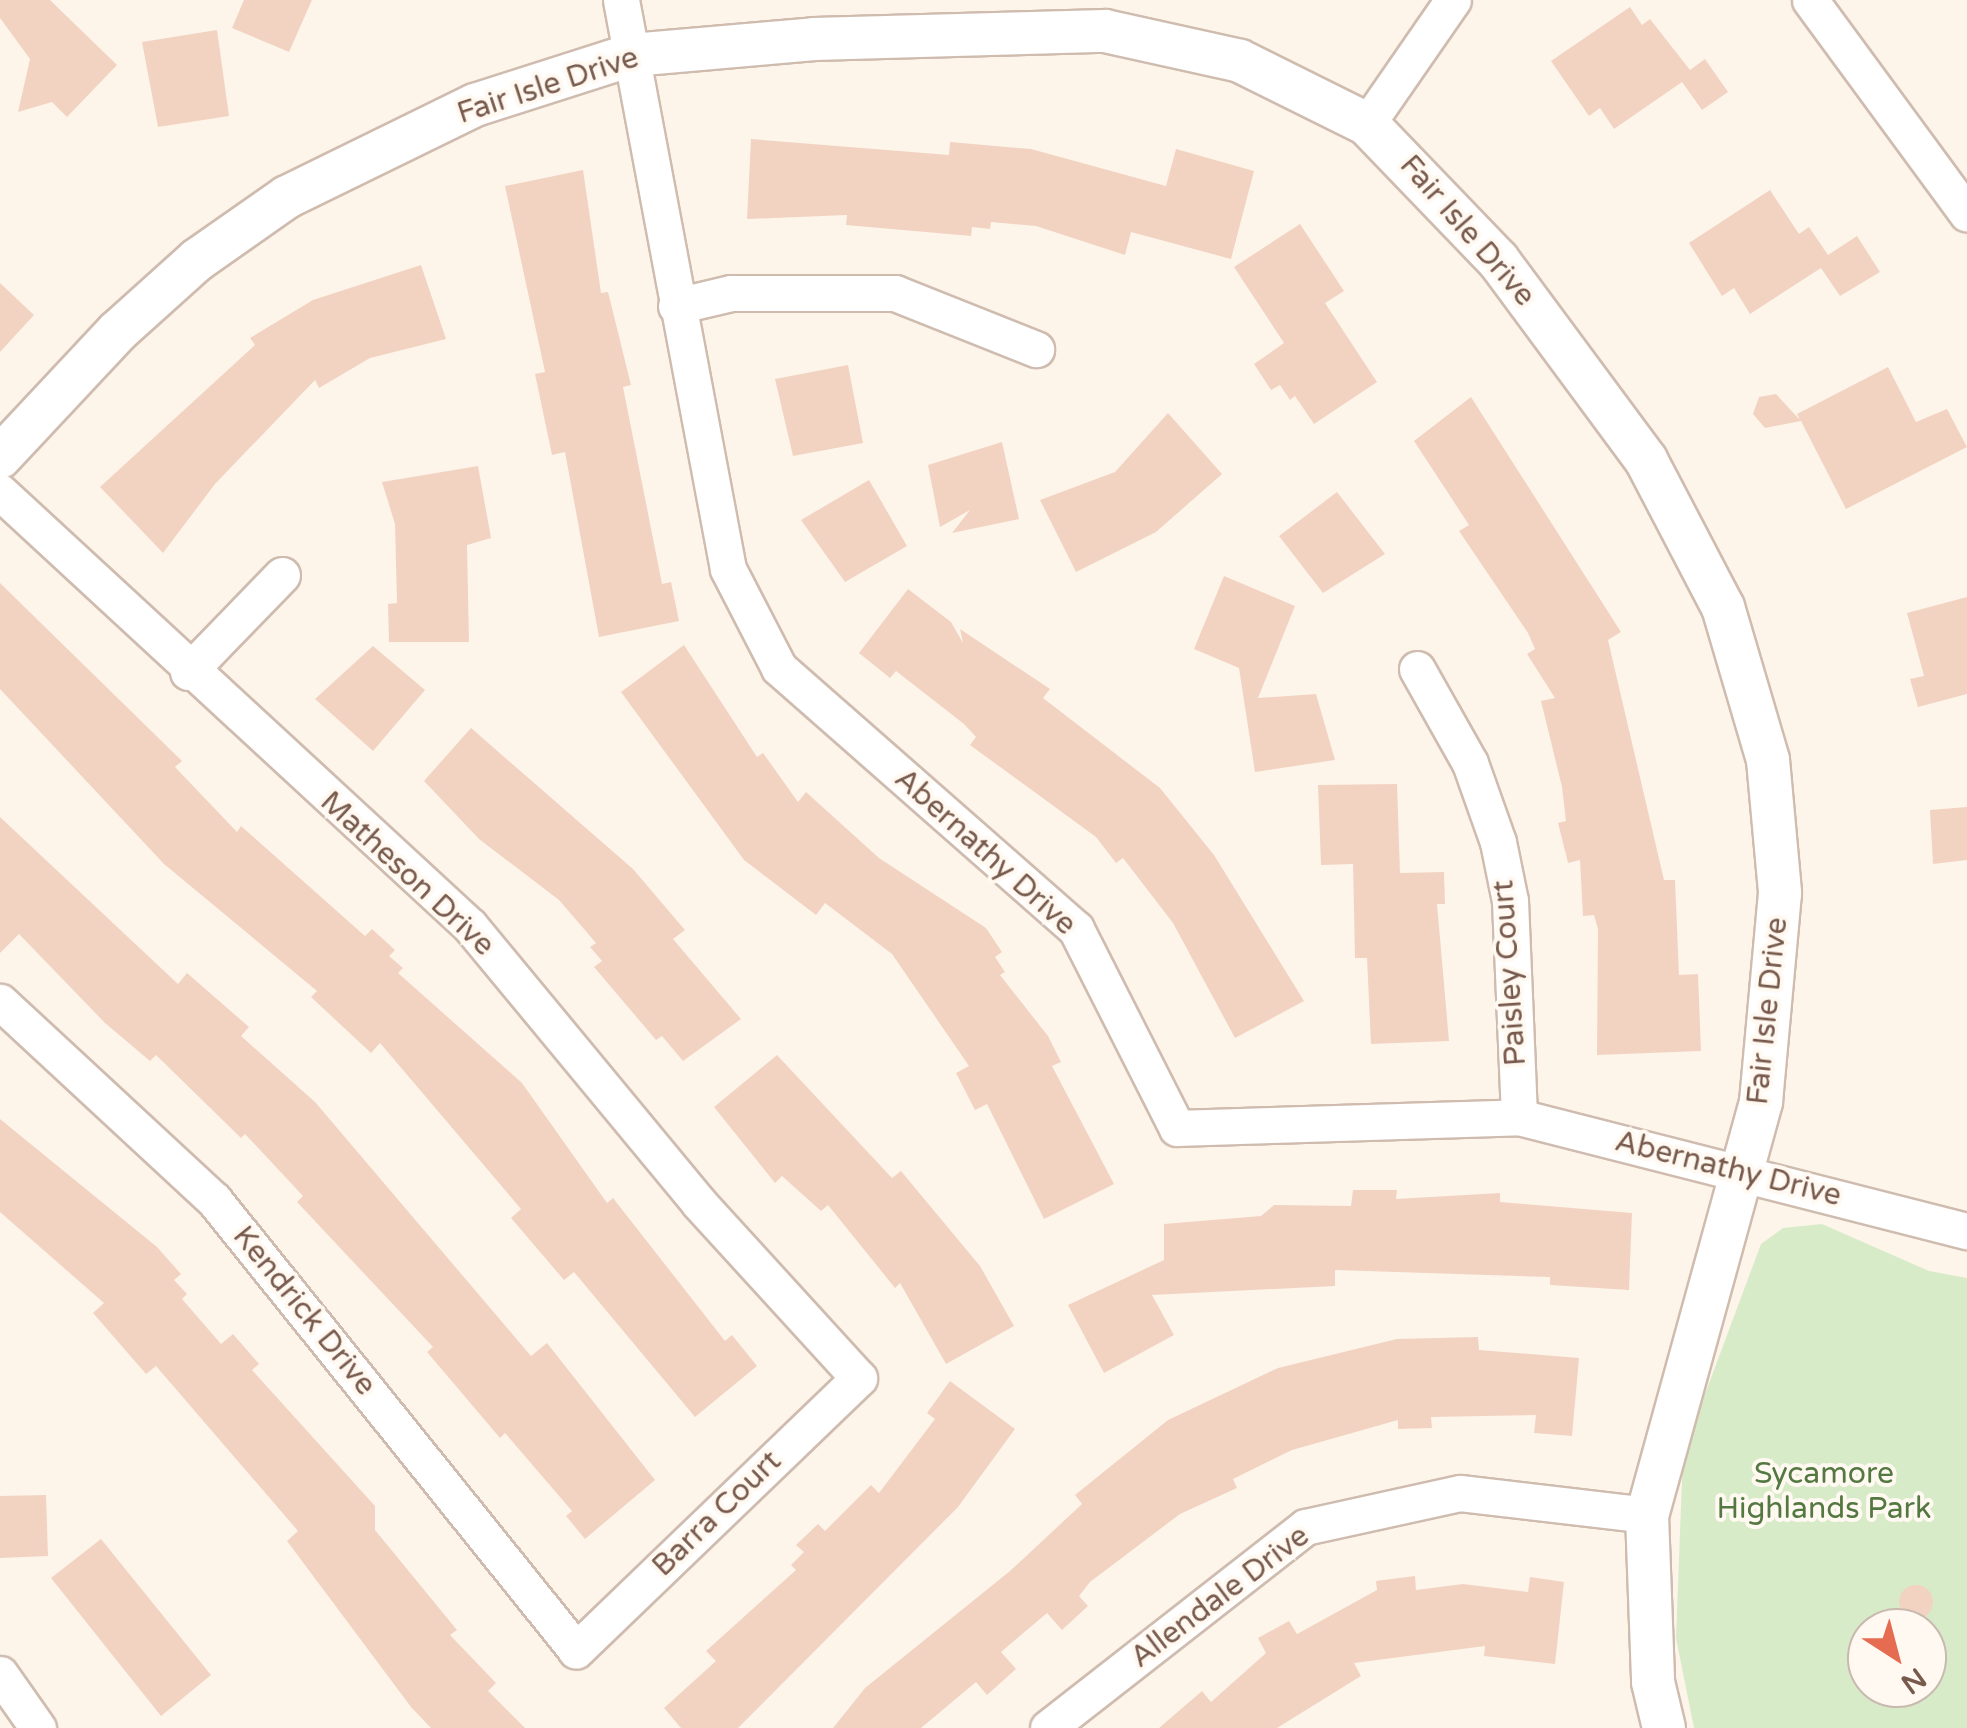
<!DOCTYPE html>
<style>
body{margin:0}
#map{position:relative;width:1967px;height:1728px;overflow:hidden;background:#fdf5ea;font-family:"Varela Round",sans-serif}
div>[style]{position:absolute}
.green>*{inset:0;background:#d8ebc8}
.building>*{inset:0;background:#f2d3c2}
.round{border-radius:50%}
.roads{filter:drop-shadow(2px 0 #cfbcaf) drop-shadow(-2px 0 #cfbcaf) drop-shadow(0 2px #cfbcaf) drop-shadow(0 -2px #cfbcaf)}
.minor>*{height:35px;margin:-17.5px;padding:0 17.5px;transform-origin:17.5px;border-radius:17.5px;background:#fff}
.tertiary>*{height:42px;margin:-21px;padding:0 21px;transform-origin:21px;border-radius:21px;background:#fff}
span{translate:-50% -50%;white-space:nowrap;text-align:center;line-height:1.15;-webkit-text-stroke:8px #fff9f1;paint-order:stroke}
.street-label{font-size:30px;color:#785a4d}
.park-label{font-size:30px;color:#547841}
.north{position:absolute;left:1847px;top:1608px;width:100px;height:100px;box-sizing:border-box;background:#fff9f1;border:2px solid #c9b9af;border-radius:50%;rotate:144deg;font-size:28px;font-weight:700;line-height:40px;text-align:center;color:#785a4d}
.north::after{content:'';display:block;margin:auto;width:35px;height:45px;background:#e56b51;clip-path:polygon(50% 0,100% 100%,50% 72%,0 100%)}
</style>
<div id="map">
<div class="green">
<div style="clip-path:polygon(evenodd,1822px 1224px,1929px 1271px,1967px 1278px,1967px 1728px,1694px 1728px,1676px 1638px,1683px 1453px,1761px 1244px,1783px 1228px,1822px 1224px,1867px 1628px,1927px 1628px,1927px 1688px,1867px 1688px,1867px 1628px)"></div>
</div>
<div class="building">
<div style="clip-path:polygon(0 0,50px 0,117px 65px,67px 117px,52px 102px,18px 112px,30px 59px,0 18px)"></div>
<div style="clip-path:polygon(244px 0,312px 0,289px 52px,232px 28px)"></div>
<div style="clip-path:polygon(1630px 7px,1642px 25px,1650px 19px,1690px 70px,1705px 59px,1728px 92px,1702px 110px,1682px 82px,1614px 129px,1600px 108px,1589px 116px,1551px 61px)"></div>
<div style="clip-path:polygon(217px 30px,229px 116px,158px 127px,142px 42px)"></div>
<div style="clip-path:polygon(751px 139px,949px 155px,950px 142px,1031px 149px,1166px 186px,1176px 149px,1254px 171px,1231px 259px,1131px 232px,1125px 255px,1036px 226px,991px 222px,990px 229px,972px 227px,971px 236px,846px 225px,847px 215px,747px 219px)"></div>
<div style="clip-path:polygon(583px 170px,601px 293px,608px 292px,631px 385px,623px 387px,662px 584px,671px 582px,679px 621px,599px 637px,565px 452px,552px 455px,535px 374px,545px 372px,505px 186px)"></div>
<div style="clip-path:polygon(1770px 190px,1799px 234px,1809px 227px,1828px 255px,1857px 236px,1880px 272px,1840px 296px,1821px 268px,1750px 314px,1734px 288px,1722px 296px,1689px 243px)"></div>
<div style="clip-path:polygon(1300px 224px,1344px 291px,1325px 303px,1377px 382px,1314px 424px,1295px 396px,1290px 400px,1280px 385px,1271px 390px,1254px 364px,1284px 343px,1234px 267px)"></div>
<div style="clip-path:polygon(421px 265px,446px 339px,370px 358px,319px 388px,315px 380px,215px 484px,163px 553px,100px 487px,255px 345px,250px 338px,313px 300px)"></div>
<div style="clip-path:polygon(0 283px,34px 315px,0 352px)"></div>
<div style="clip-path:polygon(848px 365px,863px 443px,793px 456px,775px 379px)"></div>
<div style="clip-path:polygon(1888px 367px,1916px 422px,1947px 409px,1967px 447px,1846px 509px,1801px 421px,1765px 428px,1753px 414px,1759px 397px,1776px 394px,1800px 420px,1797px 414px)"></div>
<div style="clip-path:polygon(1471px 397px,1621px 632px,1608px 640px,1664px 880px,1675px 880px,1679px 975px,1698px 974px,1701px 1051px,1597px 1055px,1598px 929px,1594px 915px,1583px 916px,1580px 860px,1568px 863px,1558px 823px,1566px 821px,1562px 787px,1541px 701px,1555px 698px,1527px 654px,1535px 649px,1528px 633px,1459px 531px,1469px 525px,1414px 441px)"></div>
<div style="clip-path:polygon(1168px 413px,1222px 474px,1156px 532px,1076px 572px,1040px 500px,1115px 472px)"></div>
<div style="clip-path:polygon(1002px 442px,1019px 519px,952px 533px,970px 510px,940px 527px,928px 465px)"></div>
<div style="clip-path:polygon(478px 466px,491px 538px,467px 545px,469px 642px,389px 642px,388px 604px,397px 603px,395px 524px,382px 482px)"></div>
<div style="clip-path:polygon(869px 480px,907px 546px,845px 582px,801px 520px)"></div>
<div style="clip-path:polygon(1337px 492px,1385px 554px,1323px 593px,1279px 536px)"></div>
<div style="clip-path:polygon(1224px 576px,1295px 606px,1258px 698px,1316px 694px,1335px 760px,1255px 772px,1239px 668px,1194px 649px)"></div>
<div style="clip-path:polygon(0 583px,182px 761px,175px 767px,237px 832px,241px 826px,365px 936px,372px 929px,395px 950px,389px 956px,403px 968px,398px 973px,522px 1083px,607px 1203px,613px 1198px,725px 1341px,732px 1335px,757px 1366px,695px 1417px,574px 1272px,564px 1280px,511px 1218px,521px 1209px,380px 1043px,371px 1053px,311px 997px,317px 991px,164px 864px,0 689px)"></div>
<div style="clip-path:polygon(908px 589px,951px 622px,963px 643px,960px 629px,1050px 689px,1043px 698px,1160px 788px,1214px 855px,1304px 1001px,1235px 1038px,1173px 923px,1123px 858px,1116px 863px,1096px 837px,970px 745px,976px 737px,964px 724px,896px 671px,890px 678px,859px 653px)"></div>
<div style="clip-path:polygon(1967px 597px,1967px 694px,1918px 707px,1910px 679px,1924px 676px,1907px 613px)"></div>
<div style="clip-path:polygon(684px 645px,757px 757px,763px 753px,798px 802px,806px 792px,879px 858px,986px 928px,1002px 952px,995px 957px,1005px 972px,1000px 975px,1048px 1036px,1061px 1062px,1052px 1066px,1114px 1184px,1044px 1219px,987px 1104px,975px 1110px,956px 1073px,969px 1066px,892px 954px,825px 903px,816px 915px,744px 860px,621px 692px)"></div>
<div style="clip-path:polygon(373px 646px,425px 690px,373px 751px,315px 699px)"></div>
<div style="clip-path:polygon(471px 728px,633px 869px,685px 930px,673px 939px,741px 1019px,683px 1061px,662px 1036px,656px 1040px,594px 967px,602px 961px,590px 947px,596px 943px,559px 900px,479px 839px,424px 781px)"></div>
<div style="clip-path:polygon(1397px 784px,1400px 873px,1444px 872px,1445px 904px,1437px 904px,1449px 1041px,1371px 1044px,1367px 958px,1355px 958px,1353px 864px,1321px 865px,1318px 785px)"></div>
<div style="clip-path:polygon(1967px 807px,1967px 860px,1933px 864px,1930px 810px)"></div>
<div style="clip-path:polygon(0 817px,178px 984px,187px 973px,249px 1027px,241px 1036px,315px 1102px,531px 1356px,547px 1343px,655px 1480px,585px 1539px,566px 1516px,572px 1511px,505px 1433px,500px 1438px,427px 1352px,433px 1347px,297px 1202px,303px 1196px,245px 1134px,241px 1138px,156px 1055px,150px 1061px,105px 1023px,19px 934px,0 953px)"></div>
<div style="clip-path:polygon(777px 1055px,892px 1178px,901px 1171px,980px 1266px,1014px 1326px,946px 1364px,900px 1283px,895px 1288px,828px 1205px,821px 1211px,782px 1176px,775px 1183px,714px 1107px)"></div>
<div style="clip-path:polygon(0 1119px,157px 1247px,181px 1274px,174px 1280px,187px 1294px,182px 1299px,221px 1344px,233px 1334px,259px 1364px,252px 1370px,375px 1506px,375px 1530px,457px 1630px,450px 1635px,496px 1683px,488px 1691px,525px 1728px,431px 1728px,411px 1707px,287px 1541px,298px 1531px,156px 1366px,146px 1374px,93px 1313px,104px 1303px,0 1212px)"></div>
<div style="clip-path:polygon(1353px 1190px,1397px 1190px,1396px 1199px,1500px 1193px,1500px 1202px,1632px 1213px,1629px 1290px,1550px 1285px,1550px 1277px,1335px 1270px,1335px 1286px,1152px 1295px,1174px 1335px,1104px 1373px,1068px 1305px,1164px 1260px,1164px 1224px,1261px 1216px,1274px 1205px,1351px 1206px)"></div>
<div style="clip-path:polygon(1478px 1337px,1479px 1350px,1579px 1358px,1572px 1436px,1534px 1433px,1536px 1415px,1431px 1417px,1432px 1428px,1398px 1429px,1398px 1420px,1292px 1450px,1233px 1479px,1237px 1488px,1180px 1514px,1090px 1582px,1079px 1596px,1088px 1606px,1062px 1630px,1047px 1613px,1001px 1652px,1016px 1669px,987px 1695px,976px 1682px,921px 1728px,833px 1728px,865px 1688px,1010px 1571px,1082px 1504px,1075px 1495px,1168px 1420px,1278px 1368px,1397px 1339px)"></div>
<div style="clip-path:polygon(950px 1381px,1015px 1429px,958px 1507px,738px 1728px,681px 1728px,664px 1708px,716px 1661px,706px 1651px,796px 1570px,791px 1565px,804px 1552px,796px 1545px,818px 1524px,825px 1531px,871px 1485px,879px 1493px,935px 1419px,927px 1413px)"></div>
<div style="clip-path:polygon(46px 1495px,48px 1556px,0 1558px,0 1496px)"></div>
<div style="clip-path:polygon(101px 1539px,211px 1675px,161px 1716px,51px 1578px)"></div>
<div style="clip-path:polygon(1415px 1576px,1416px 1590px,1463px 1584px,1528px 1592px,1530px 1577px,1564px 1582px,1555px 1664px,1484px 1656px,1485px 1646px,1354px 1663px,1361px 1676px,1277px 1728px,1159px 1728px,1202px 1691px,1211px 1702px,1266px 1653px,1258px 1638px,1289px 1621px,1297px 1634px,1377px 1590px,1376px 1581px)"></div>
<div class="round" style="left:1899px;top:1585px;width:34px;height:34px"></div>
</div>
<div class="roads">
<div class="minor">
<div style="left:621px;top:0;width:579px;rotate:79.35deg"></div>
<div style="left:728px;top:569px;width:111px;rotate:62.7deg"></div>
<div style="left:779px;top:668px;width:395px;rotate:41.3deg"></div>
<div style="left:1076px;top:929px;width:223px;rotate:63.1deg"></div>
<div style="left:1177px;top:1128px;width:342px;rotate:-1.8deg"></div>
<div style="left:1519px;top:1117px;width:462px;rotate:14.3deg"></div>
<div style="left:1810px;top:0;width:265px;rotate:53.7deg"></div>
<div style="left:1367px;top:124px;width:151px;rotate:-55.3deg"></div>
<div style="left:676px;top:306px;width:57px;rotate:-13.3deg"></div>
<div style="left:731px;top:293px;width:164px"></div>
<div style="left:895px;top:293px;width:152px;rotate:21.7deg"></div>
<div style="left:0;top:492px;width:640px;rotate:42.72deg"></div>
<div style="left:470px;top:926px;width:359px;rotate:50.4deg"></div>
<div style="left:699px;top:1203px;width:237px;rotate:47.6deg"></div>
<div style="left:859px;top:1378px;width:393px;rotate:136.1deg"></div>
<div style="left:576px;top:1650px;width:578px;rotate:-128.81deg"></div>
<div style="left:214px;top:1200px;width:292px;rotate:-137.2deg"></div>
<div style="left:1417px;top:669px;width:108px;rotate:60.6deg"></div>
<div style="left:1470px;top:763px;width:84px;rotate:70.5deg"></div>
<div style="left:1498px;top:842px;width:60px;rotate:78.5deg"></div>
<div style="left:1510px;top:901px;width:216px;rotate:87.6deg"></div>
<div style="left:188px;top:672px;width:135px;rotate:-45.9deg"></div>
<div style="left:0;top:1674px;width:66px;rotate:54.9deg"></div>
<div style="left:1048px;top:1728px;width:326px;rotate:-38deg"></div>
<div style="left:1305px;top:1527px;width:159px;rotate:-12.4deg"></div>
<div style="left:1460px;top:1493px;width:188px;rotate:6.7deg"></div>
</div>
<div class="tertiary">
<div style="left:0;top:457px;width:171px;rotate:-46.9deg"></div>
<div style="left:117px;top:332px;width:108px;rotate:-42deg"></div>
<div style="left:197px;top:260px;width:110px;rotate:-35deg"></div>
<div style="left:287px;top:197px;width:209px;rotate:-26.1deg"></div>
<div style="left:475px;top:105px;width:165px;rotate:-17.7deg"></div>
<div style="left:632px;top:55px;width:183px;rotate:-5deg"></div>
<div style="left:814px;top:39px;width:291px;rotate:-1.6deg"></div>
<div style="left:1105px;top:31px;width:138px;rotate:12.5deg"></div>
<div style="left:1240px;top:61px;width:142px;rotate:26.4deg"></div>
<div style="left:1367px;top:124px;width:189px;rotate:46.1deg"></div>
<div style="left:1498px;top:260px;width:249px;rotate:53.5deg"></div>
<div style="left:1646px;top:460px;width:166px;rotate:62.4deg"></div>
<div style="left:1723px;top:607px;width:159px;rotate:73.6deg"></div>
<div style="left:1768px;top:760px;width:134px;rotate:84.8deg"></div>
<div style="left:1780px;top:893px;width:210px;rotate:95.2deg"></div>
<div style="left:1761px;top:1102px;width:428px;rotate:105.4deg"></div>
<div style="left:1647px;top:1515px;width:167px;rotate:87.9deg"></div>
<div style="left:1653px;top:1682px;width:47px;rotate:76.6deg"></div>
</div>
</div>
<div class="street-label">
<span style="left:548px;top:86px;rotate:-18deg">Fair Isle Drive</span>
<span style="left:1467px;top:231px;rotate:49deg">Fair Isle Drive</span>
<span style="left:985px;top:852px;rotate:42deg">Abernathy Drive</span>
<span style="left:407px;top:874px;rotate:43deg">Matheson Drive</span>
<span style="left:1510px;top:973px;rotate:-94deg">Paisley Court</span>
<span style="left:1768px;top:1011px;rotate:-84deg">Fair Isle Drive</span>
<span style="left:1728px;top:1169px;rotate:14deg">Abernathy Drive</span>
<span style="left:304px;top:1311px;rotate:51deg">Kendrick Drive</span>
<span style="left:717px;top:1514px;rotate:-44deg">Barra Court</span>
<span style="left:1220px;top:1597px;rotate:-37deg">Allendale Drive</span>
</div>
<div class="park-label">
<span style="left:1824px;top:1491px">Sycamore<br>Highlands Park</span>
</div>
<div class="north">N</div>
</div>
